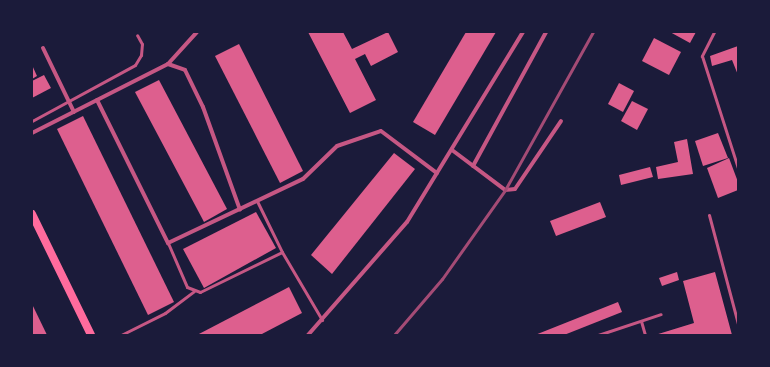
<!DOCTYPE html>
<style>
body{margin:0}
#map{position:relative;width:770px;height:367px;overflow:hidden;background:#1b1b3a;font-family:"DejaVu Sans",sans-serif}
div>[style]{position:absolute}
.building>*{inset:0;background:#dd5f8e}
.service>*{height:3px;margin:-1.5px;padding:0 1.5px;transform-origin:1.5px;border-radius:1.5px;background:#c65784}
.minor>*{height:4px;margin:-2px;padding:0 2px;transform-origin:2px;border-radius:2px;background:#c65784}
.secondary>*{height:8px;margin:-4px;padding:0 4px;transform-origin:4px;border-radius:4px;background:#ff6b9d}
.rail>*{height:3px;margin:-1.5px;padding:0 1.5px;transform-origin:1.5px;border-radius:1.5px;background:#a44b75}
span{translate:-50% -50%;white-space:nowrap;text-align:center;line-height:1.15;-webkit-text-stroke:4px #1b1b3a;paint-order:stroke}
.frame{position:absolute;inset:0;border:33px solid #1b1b3a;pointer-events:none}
</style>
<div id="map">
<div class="building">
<div style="clip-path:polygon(308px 32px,343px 32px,352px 49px,388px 32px,398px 52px,371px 66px,365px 54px,355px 59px,376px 100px,350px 113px)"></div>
<div style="clip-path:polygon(466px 32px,496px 32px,435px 135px,413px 122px)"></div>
<div style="clip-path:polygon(670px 32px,696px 32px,690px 43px)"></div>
<div style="clip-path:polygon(654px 38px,681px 52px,669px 75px,642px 61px)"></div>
<div style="clip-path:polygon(239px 44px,303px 171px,280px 183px,215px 56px)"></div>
<div style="clip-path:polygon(738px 46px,738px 75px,732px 60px,712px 66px,710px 56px)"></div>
<div style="clip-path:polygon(32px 65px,37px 76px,32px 79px)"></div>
<div style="clip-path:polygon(44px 75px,51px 88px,32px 98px,32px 81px)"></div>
<div style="clip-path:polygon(159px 80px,227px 209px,204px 222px,135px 92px)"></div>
<div style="clip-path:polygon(619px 83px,634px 91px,623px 112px,608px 104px)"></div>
<div style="clip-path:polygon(632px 101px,648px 109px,637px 130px,621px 121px)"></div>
<div style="clip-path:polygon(83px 116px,174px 302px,148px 315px,57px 129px)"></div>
<div style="clip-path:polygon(718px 133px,728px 158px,703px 166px,695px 141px)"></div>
<div style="clip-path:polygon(687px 139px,693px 174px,658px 179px,656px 167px,678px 162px,674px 142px)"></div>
<div style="clip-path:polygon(394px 153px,415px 169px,332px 274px,311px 255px)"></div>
<div style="clip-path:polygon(729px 158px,738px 182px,738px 190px,718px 198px,707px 168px)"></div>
<div style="clip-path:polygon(650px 167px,653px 177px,621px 185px,619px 175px)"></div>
<div style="clip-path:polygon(600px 202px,606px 217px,556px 236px,550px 221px)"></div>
<div style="clip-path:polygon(256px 212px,276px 248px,204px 288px,183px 249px)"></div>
<div style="clip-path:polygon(677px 272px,679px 280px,662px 286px,659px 278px)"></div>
<div style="clip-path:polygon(715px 272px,732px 335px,655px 335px,694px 323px,683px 281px)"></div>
<div style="clip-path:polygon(289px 287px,302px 313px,260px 335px,197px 335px)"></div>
<div style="clip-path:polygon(618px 302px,622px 312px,564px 335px,535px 335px)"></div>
<div style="clip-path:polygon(32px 304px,47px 335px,32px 335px)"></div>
</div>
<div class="service">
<div style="left:714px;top:32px;width:27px;rotate:117deg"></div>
<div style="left:702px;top:56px;width:118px;rotate:72.2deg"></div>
<div style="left:32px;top:121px;width:117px;rotate:-28.5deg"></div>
<div style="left:135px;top:65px;width:12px;rotate:-59deg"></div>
<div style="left:141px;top:55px;width:11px;rotate:-85deg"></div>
<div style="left:142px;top:44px;width:10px;rotate:-119deg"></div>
<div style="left:257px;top:201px;width:57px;rotate:63.9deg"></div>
<div style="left:282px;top:252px;width:79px;rotate:59.5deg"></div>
<div style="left:709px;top:215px;width:113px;rotate:75.1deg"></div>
<div style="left:168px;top:243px;width:48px;rotate:66.6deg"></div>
<div style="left:187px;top:287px;width:14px;rotate:21deg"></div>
<div style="left:200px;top:292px;width:91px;rotate:-26deg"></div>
<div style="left:641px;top:321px;width:15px;rotate:74deg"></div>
<div style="left:121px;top:335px;width:49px;rotate:-26.6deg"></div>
<div style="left:165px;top:313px;width:36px;rotate:-37deg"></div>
<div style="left:598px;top:335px;width:66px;rotate:-18.4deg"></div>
</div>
<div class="minor">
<div style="left:43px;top:48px;width:71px;rotate:64.2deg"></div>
<div style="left:168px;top:64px;width:18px;rotate:19deg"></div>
<div style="left:185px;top:70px;width:41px;rotate:64.1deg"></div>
<div style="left:203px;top:107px;width:109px;rotate:70.2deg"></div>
<div style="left:97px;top:100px;width:160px;rotate:63.6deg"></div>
<div style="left:168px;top:243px;width:149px;rotate:-25.4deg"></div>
<div style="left:303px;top:179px;width:47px;rotate:-44.1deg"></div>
<div style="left:337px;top:146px;width:46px;rotate:-18.8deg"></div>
<div style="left:381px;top:131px;width:70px;rotate:36.9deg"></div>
<div style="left:32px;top:133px;width:153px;rotate:-26.9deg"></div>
<div style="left:168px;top:64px;width:43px;rotate:-47.8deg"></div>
<div style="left:452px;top:150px;width:66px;rotate:37deg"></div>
<div style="left:505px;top:190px;width:10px;rotate:-6deg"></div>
<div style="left:515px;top:189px;width:82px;rotate:-55.9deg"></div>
<div style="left:473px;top:166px;width:153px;rotate:-61.4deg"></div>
<div style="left:308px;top:335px;width:150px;rotate:-48.8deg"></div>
<div style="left:407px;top:222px;width:223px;rotate:-58.6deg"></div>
</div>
<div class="secondary">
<div style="left:32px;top:214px;width:135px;rotate:64deg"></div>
</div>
<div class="rail">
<div style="left:394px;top:335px;width:74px;rotate:-49.4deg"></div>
<div style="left:442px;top:279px;width:109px;rotate:-54.7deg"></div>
<div style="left:505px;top:190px;width:181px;rotate:-60.9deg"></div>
</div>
<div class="frame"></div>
</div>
